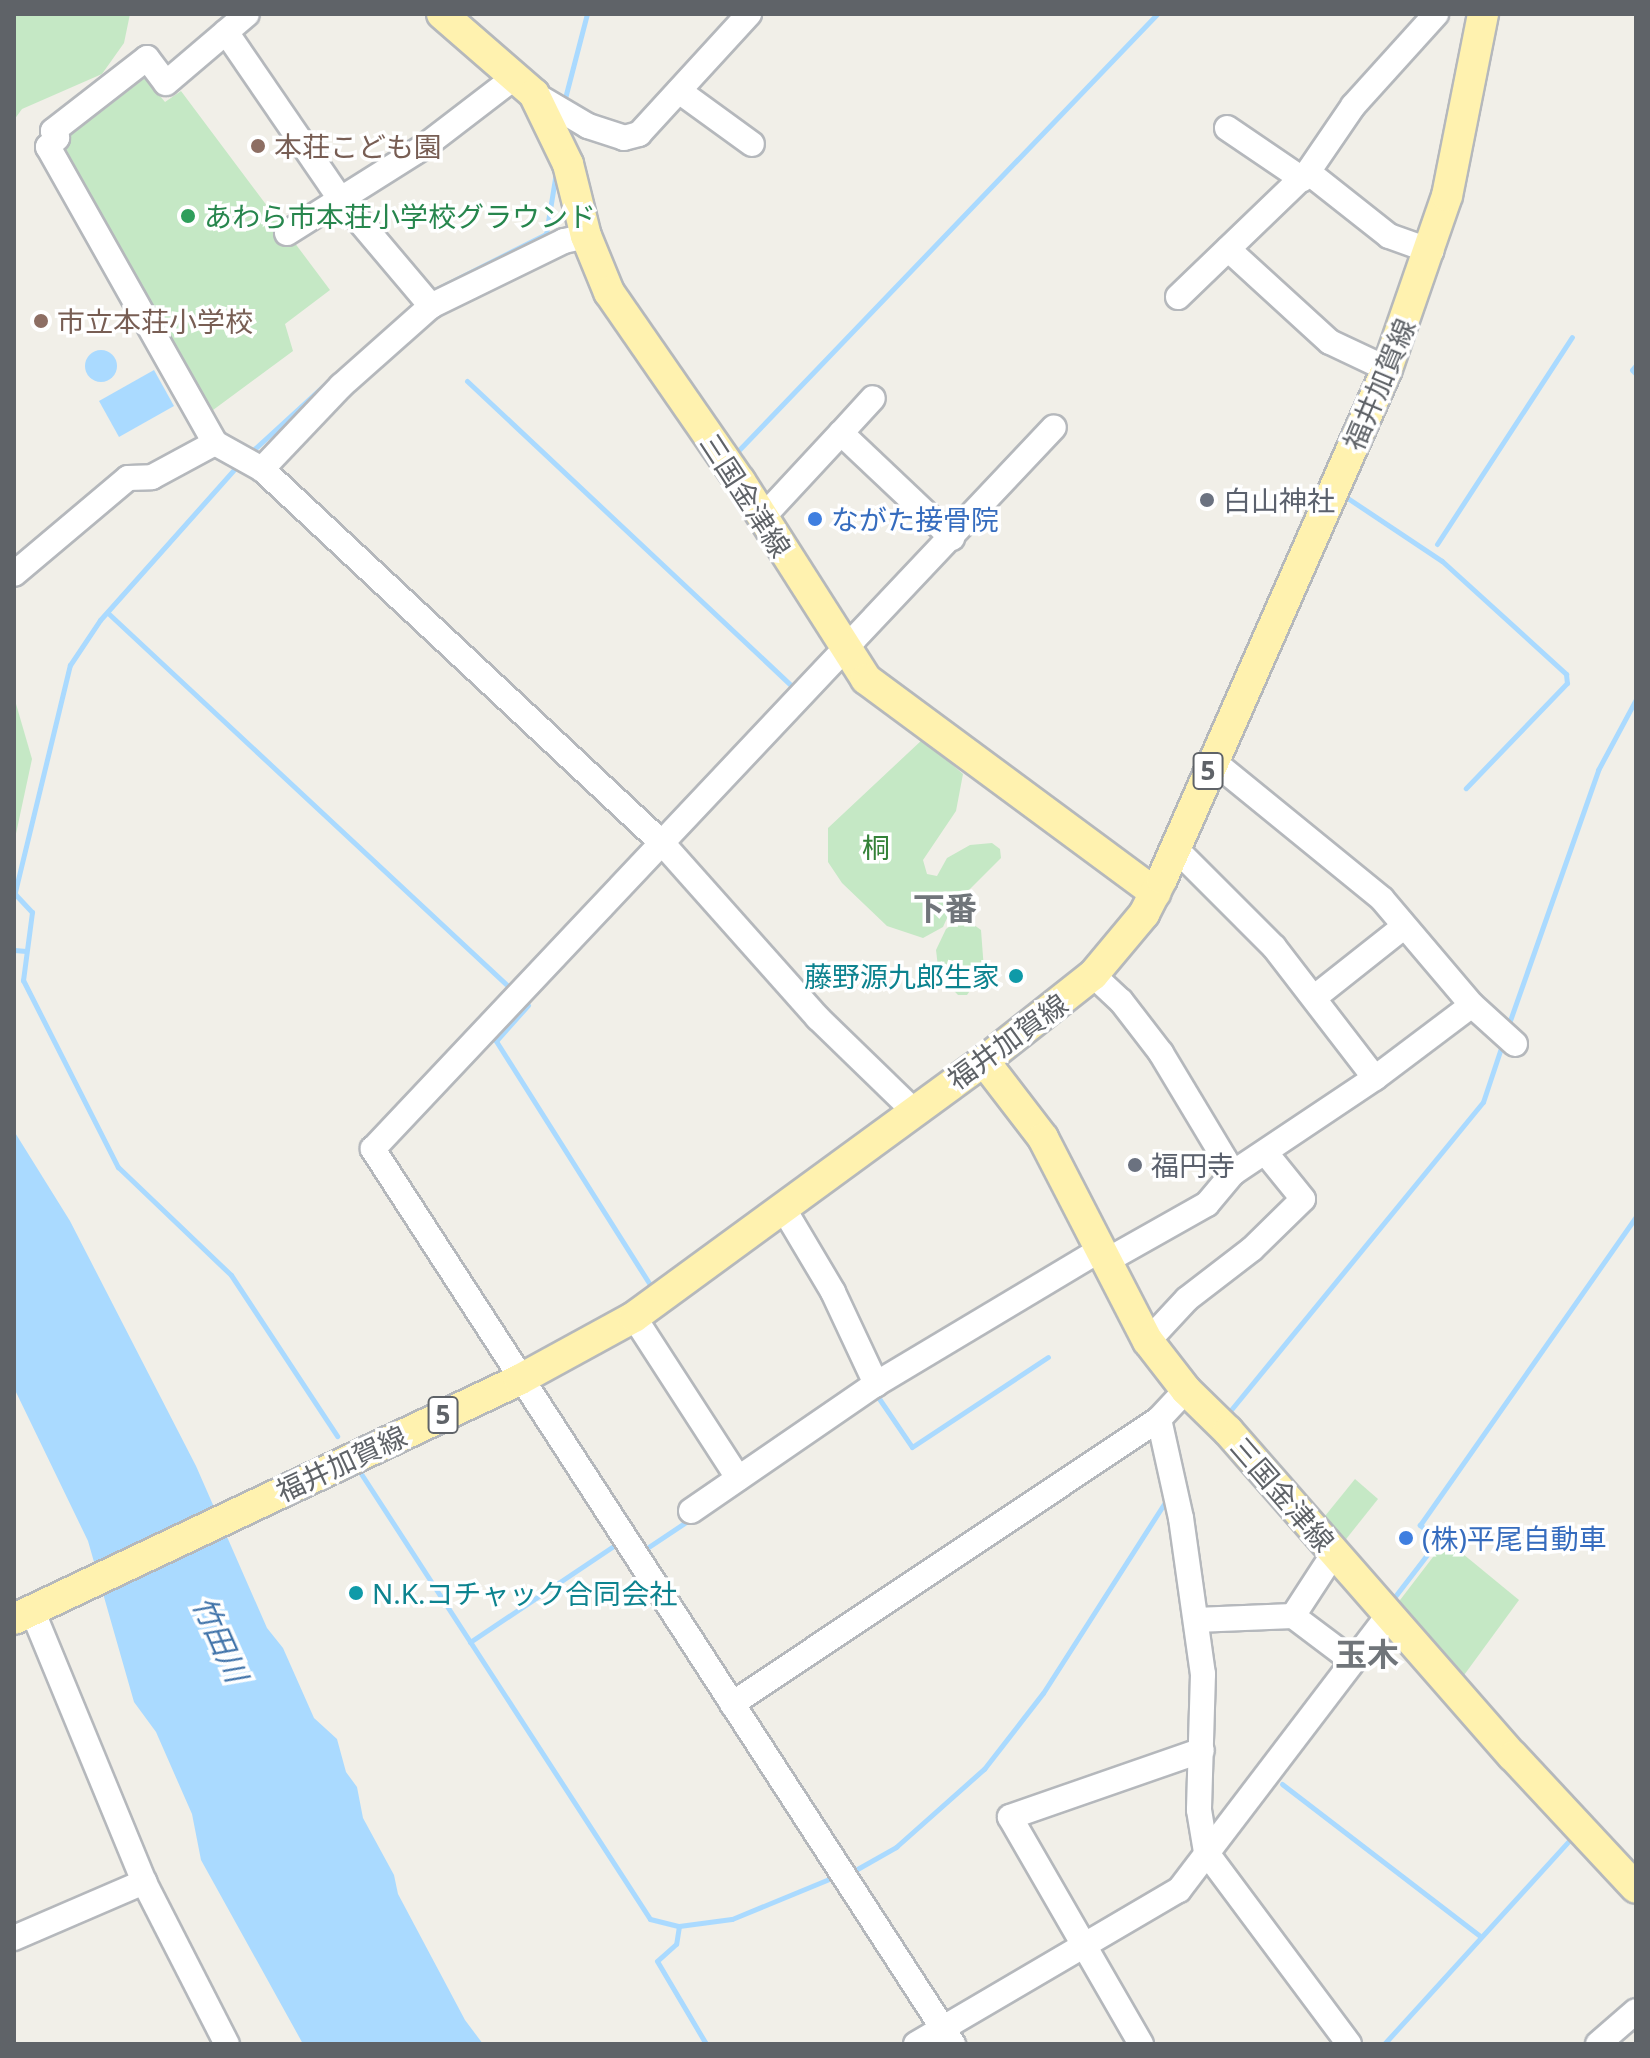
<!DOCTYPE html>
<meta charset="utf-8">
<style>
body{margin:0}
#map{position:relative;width:1650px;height:2058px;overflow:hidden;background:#f1efe8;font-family:"Noto Sans","Noto Sans JP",sans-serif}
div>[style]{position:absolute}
.green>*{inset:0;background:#c5e8c5}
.water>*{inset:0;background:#aadaff}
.round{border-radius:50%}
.stream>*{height:5px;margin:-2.5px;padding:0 2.5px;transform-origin:2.5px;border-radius:2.5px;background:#aadaff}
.roads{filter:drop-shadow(2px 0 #b5b8bc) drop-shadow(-2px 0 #b5b8bc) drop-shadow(0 2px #b5b8bc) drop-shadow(0 -2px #b5b8bc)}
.minor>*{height:24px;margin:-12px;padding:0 12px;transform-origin:12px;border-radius:12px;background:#fff}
.major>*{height:30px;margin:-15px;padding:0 15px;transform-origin:15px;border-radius:15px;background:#fff2af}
.dots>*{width:22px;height:22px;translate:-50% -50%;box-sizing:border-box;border:4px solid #fff;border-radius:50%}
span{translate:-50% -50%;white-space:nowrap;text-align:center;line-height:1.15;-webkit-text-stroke:7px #fff;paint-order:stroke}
.shield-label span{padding:2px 6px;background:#fff;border:2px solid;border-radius:6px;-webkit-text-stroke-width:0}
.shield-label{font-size:26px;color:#5f6368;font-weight:700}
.education-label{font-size:28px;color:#785e54}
.left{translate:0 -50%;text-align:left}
.leisure-label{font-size:28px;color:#27864d}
.street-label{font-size:28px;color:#5f6368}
.worship-label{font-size:28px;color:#5b616d}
.shop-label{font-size:28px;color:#366cbe}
.park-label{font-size:28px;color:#348238}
.culture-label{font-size:28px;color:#0d838f}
.right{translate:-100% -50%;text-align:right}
.water-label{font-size:30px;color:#4174aa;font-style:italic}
.quarter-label{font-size:32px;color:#70757a;font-weight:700}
.frame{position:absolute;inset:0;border:16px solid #5f6368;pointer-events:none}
</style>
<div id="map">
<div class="green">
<div style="clip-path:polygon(14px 14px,130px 14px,124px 43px,102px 74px,22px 109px,14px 120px)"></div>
<div style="clip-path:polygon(145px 78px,165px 102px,181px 91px,330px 290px,285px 324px,293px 351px,209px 413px,62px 142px)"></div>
<div style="clip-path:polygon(14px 697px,32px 759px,14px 843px)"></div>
<div style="clip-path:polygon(923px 739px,963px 774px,956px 811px,923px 860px,927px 874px,937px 876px,947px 858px,970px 845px,992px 843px,1000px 849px,1001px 858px,952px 907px,943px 927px,923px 938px,887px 926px,842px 883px,828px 862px,828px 828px)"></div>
<div style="clip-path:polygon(963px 917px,981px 930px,984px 970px,967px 995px,958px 995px,939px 975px,936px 950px,946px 929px)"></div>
<div style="clip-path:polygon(1355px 1479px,1378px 1499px,1339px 1548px,1321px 1521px)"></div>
<div style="clip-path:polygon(1446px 1540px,1519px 1600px,1459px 1682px,1397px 1604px)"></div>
</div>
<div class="water">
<div class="round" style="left:85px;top:350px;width:32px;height:32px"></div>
<div style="clip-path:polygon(154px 370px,174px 406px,119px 437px,99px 401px)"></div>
<div style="clip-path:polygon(14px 1131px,70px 1221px,196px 1466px,267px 1628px,283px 1648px,314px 1718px,337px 1739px,346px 1772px,357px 1787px,363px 1818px,394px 1875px,398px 1894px,465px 2020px,483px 2044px,303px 2044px,201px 1860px,192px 1814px,156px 1732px,134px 1702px,88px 1541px,14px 1388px)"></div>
</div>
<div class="stream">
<div style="left:564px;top:102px;width:91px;rotate:-75.4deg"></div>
<div style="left:429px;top:293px;width:131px;rotate:-26.8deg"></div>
<div style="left:546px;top:234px;width:63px;rotate:-80.8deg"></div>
<div style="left:360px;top:353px;width:77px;rotate:-41.3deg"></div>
<div style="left:1636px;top:365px;width:6px;rotate:129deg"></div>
<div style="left:1632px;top:370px;width:6px;rotate:45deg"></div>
<div style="left:467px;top:381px;width:446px;rotate:43.2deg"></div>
<div style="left:250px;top:453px;width:114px;rotate:-42.5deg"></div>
<div style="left:736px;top:453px;width:608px;rotate:-46.2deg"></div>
<div style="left:1346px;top:497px;width:115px;rotate:33.7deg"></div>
<div style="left:1442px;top:561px;width:168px;rotate:42.3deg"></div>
<div style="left:1566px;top:674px;width:9px;rotate:84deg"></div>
<div style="left:1567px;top:683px;width:146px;rotate:133.9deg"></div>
<div style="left:1437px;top:544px;width:247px;rotate:-56.9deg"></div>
<div style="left:109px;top:614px;width:548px;rotate:43deg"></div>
<div style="left:15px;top:894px;width:25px;rotate:47deg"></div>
<div style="left:32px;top:912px;width:69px;rotate:97.5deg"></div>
<div style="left:23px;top:980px;width:210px;rotate:63.1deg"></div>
<div style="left:118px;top:1167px;width:156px;rotate:43.7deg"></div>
<div style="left:231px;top:1275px;width:193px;rotate:56.6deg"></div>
<div style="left:14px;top:896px;width:238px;rotate:-76.4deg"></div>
<div style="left:70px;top:665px;width:54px;rotate:-56.3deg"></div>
<div style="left:100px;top:620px;width:206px;rotate:-48.3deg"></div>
<div style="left:14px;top:950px;width:12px;rotate:5deg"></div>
<div style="left:528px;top:1005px;width:48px;rotate:131.6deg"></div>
<div style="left:496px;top:1041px;width:289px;rotate:57.7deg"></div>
<div style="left:1507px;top:1029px;width:275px;rotate:-70.6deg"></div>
<div style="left:1598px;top:770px;width:81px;rotate:-61.8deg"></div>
<div style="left:878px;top:1397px;width:60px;rotate:55.8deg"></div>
<div style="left:912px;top:1447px;width:163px;rotate:-33.5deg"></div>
<div style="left:1230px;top:1411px;width:399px;rotate:-50.7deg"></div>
<div style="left:1483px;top:1102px;width:63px;rotate:-71.6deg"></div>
<div style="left:358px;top:1469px;width:536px;rotate:57.02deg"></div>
<div style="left:650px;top:1919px;width:30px;rotate:14deg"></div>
<div style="left:679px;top:1926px;width:18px;rotate:99deg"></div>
<div style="left:676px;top:1944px;width:25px;rotate:138deg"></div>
<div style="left:657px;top:1961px;width:96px;rotate:59.4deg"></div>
<div style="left:644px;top:1550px;width:58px;rotate:-33.7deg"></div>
<div style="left:1393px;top:1599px;width:76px;rotate:-52.5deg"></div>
<div style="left:1439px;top:1539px;width:24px;rotate:-144deg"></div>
<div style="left:1420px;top:1525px;width:376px;rotate:-55deg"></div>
<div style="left:470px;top:1642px;width:174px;rotate:-33.8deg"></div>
<div style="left:1282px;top:1784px;width:250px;rotate:37.5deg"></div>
<div style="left:852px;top:1872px;width:51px;rotate:-29.6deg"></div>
<div style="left:896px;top:1847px;width:118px;rotate:-41.6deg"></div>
<div style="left:984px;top:1769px;width:96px;rotate:-52.2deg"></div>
<div style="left:1043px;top:1693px;width:230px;rotate:-57.4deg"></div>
<div style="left:679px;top:1926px;width:53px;rotate:-7.5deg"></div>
<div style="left:732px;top:1919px;width:105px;rotate:-22.4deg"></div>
<div style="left:1384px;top:2044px;width:275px;rotate:-47.7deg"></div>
</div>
<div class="roads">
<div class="minor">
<div style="left:226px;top:32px;width:200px;rotate:55.6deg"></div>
<div style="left:339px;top:197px;width:143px;rotate:49.8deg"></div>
<div style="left:679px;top:91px;width:90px;rotate:36deg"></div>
<div style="left:534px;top:94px;width:63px;rotate:30.7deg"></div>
<div style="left:588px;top:126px;width:38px;rotate:18deg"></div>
<div style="left:624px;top:138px;width:16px;rotate:-15deg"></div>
<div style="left:639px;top:134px;width:163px;rotate:-47.5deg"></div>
<div style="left:1227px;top:128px;width:91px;rotate:34.2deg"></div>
<div style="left:1308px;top:172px;width:103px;rotate:38.3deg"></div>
<div style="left:1389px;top:236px;width:45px;rotate:19.7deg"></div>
<div style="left:287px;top:233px;width:163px;rotate:-32.2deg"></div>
<div style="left:425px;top:146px;width:113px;rotate:-37.5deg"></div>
<div style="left:586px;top:236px;width:23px;rotate:167deg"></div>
<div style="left:564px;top:241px;width:148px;rotate:154deg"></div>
<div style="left:431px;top:306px;width:120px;rotate:138.4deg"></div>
<div style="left:341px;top:386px;width:115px;rotate:133.6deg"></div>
<div style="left:262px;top:469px;width:549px;rotate:43.08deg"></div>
<div style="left:663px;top:844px;width:233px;rotate:48.3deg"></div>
<div style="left:818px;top:1018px;width:131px;rotate:44.1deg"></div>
<div style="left:1228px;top:249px;width:138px;rotate:42.4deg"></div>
<div style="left:1330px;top:342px;width:63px;rotate:25.3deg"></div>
<div style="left:1178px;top:297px;width:180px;rotate:-43.9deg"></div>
<div style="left:1308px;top:172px;width:80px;rotate:-55.7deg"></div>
<div style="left:1353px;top:106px;width:124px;rotate:-47.9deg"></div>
<div style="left:841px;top:433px;width:47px;rotate:-47.6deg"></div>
<div style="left:215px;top:443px;width:340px;rotate:-119.4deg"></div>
<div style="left:48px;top:147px;width:13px;rotate:-45deg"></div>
<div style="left:57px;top:138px;width:8px;rotate:-120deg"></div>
<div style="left:53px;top:131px;width:119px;rotate:-37.8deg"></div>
<div style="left:147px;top:58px;width:31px;rotate:53deg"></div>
<div style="left:166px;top:83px;width:106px;rotate:-40.4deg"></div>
<div style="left:762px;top:518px;width:116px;rotate:-47.1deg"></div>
<div style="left:841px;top:433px;width:153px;rotate:43.4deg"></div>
<div style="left:14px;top:574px;width:149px;rotate:-40.1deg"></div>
<div style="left:128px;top:478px;width:24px;rotate:-2deg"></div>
<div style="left:152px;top:477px;width:72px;rotate:-28.4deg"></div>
<div style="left:215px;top:443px;width:54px;rotate:29deg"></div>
<div style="left:1213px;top:761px;width:218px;rotate:39.2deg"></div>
<div style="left:1382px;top:899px;width:139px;rotate:49.7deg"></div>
<div style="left:1472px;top:1005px;width:58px;rotate:42.2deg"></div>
<div style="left:1175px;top:848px;width:140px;rotate:45deg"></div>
<div style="left:1274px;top:947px;width:165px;rotate:52.4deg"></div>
<div style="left:1093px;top:975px;width:38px;rotate:43deg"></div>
<div style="left:1121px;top:1001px;width:66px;rotate:52.4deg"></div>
<div style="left:1161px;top:1053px;width:140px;rotate:59deg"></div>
<div style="left:1315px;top:997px;width:111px;rotate:-38.4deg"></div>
<div style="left:782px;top:1206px;width:100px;rotate:59.3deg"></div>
<div style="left:833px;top:1292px;width:102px;rotate:64.9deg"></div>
<div style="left:1106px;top:1261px;width:116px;rotate:-29.4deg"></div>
<div style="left:1207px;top:1204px;width:40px;rotate:-50deg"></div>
<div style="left:1233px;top:1173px;width:171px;rotate:-33.8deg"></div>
<div style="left:1375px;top:1078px;width:121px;rotate:-37deg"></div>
<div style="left:634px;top:1317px;width:192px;rotate:57.1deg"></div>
<div style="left:1148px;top:1341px;width:57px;rotate:-47.1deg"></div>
<div style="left:1187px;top:1299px;width:82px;rotate:-37.6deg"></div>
<div style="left:1252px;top:1249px;width:71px;rotate:-44.4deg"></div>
<div style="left:1303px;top:1199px;width:60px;rotate:-129deg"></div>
<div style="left:1186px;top:1390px;width:40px;rotate:133deg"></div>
<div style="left:1159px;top:1419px;width:101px;rotate:77.5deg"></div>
<div style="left:1181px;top:1518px;width:158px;rotate:82deg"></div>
<div style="left:1203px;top:1674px;width:136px;rotate:91.7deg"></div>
<div style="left:1199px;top:1810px;width:43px;rotate:80.5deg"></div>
<div style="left:1206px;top:1852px;width:239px;rotate:53.3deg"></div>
<div style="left:691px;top:1511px;width:224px;rotate:-34.5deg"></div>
<div style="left:876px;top:1384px;width:261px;rotate:-30.9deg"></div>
<div style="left:32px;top:1610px;width:294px;rotate:67.6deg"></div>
<div style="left:144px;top:1882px;width:182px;rotate:62.9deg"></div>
<div style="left:1293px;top:1616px;width:75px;rotate:-56.9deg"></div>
<div style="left:1196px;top:1620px;width:97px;rotate:-2.4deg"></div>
<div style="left:1293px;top:1616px;width:75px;rotate:36.9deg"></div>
<div style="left:732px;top:1704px;width:513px;rotate:-33.72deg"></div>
<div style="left:14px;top:1938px;width:142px;rotate:-23.3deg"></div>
<div style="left:916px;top:2044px;width:305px;rotate:-30.4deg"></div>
<div style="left:1179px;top:1890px;width:345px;rotate:-52.7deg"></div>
<div style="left:953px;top:2044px;width:1067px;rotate:-122.95deg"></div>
<div style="left:373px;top:1149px;width:992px;rotate:-46.67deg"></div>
<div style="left:1141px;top:2044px;width:262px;rotate:-120deg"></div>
<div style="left:1010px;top:1817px;width:203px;rotate:-19.2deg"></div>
<div style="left:1598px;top:2044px;width:50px;rotate:-41deg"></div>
</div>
<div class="major">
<div style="left:442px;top:14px;width:122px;rotate:41deg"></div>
<div style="left:534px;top:94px;width:78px;rotate:64.1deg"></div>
<div style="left:568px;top:164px;width:74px;rotate:76deg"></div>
<div style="left:586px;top:236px;width:61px;rotate:67.7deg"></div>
<div style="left:609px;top:292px;width:230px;rotate:55.3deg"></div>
<div style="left:740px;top:481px;width:235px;rotate:57.5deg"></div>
<div style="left:866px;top:679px;width:360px;rotate:36.5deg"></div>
<div style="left:984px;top:1061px;width:97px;rotate:52.5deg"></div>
<div style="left:1043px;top:1138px;width:229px;rotate:62.7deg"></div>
<div style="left:1148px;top:1341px;width:62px;rotate:52.2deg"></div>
<div style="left:1186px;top:1390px;width:59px;rotate:44.3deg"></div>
<div style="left:1228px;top:1431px;width:432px;rotate:48.8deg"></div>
<div style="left:1513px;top:1756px;width:180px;rotate:47deg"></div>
<div style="left:14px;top:1619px;width:559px;rotate:-25.33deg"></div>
<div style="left:519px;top:1380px;width:131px;rotate:-28.7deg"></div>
<div style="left:634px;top:1317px;width:434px;rotate:-36.2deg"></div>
<div style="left:984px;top:1061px;width:139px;rotate:-38.3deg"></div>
<div style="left:1093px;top:975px;width:80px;rotate:-50.1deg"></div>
<div style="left:1144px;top:914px;width:39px;rotate:-63deg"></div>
<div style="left:1162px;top:879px;width:557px;rotate:-66.19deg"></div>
<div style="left:1387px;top:369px;width:183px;rotate:-70.9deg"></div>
<div style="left:1447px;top:196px;width:186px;rotate:-78.8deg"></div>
</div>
</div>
<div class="dots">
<div style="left:258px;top:146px;background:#8d6e63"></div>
<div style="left:188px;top:216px;background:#2e9e5b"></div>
<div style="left:41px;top:321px;background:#8d6e63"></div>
<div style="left:1207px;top:500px;background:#6b7280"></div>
<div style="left:815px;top:519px;background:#3f7fe0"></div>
<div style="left:1016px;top:976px;background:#0f9aa8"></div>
<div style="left:1135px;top:1165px;background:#6b7280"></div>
<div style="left:1406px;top:1538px;background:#3f7fe0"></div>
<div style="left:356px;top:1593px;background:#0f9aa8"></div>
</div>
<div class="shield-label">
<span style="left:1208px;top:771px">5</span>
<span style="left:443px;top:1415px">5</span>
</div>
<div class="education-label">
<span class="left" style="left:274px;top:146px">本荘こども園</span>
<span class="left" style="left:57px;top:321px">市立本荘小学校</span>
</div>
<div class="leisure-label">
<span class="left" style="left:204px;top:216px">あわら市本荘小学校グラウンド</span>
</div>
<div class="street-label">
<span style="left:1379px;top:384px;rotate:-67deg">福井加賀線</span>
<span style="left:746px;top:495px;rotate:57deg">三国金津線</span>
<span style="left:1007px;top:1041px;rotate:-36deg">福井加賀線</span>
<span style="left:341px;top:1463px;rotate:-25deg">福井加賀線</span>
<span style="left:1283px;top:1494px;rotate:49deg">三国金津線</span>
</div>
<div class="worship-label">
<span class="left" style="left:1223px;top:500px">白山神社</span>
<span class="left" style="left:1151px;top:1165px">福円寺</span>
</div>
<div class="shop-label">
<span class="left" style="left:831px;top:519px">ながた接骨院</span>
<span class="left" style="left:1422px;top:1538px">(株)平尾自動車</span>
</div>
<div class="park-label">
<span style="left:876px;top:847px">桐</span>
</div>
<div class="culture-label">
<span class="right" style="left:1000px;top:976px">藤野源九郎生家</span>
<span class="left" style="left:372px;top:1593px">N.K.コチャック合同会社</span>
</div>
<div class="water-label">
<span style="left:220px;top:1639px;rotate:66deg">竹田川</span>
</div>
<div class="quarter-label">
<span style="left:945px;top:908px">下番</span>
<span style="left:1367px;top:1654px">玉木</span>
</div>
<div class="frame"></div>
</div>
